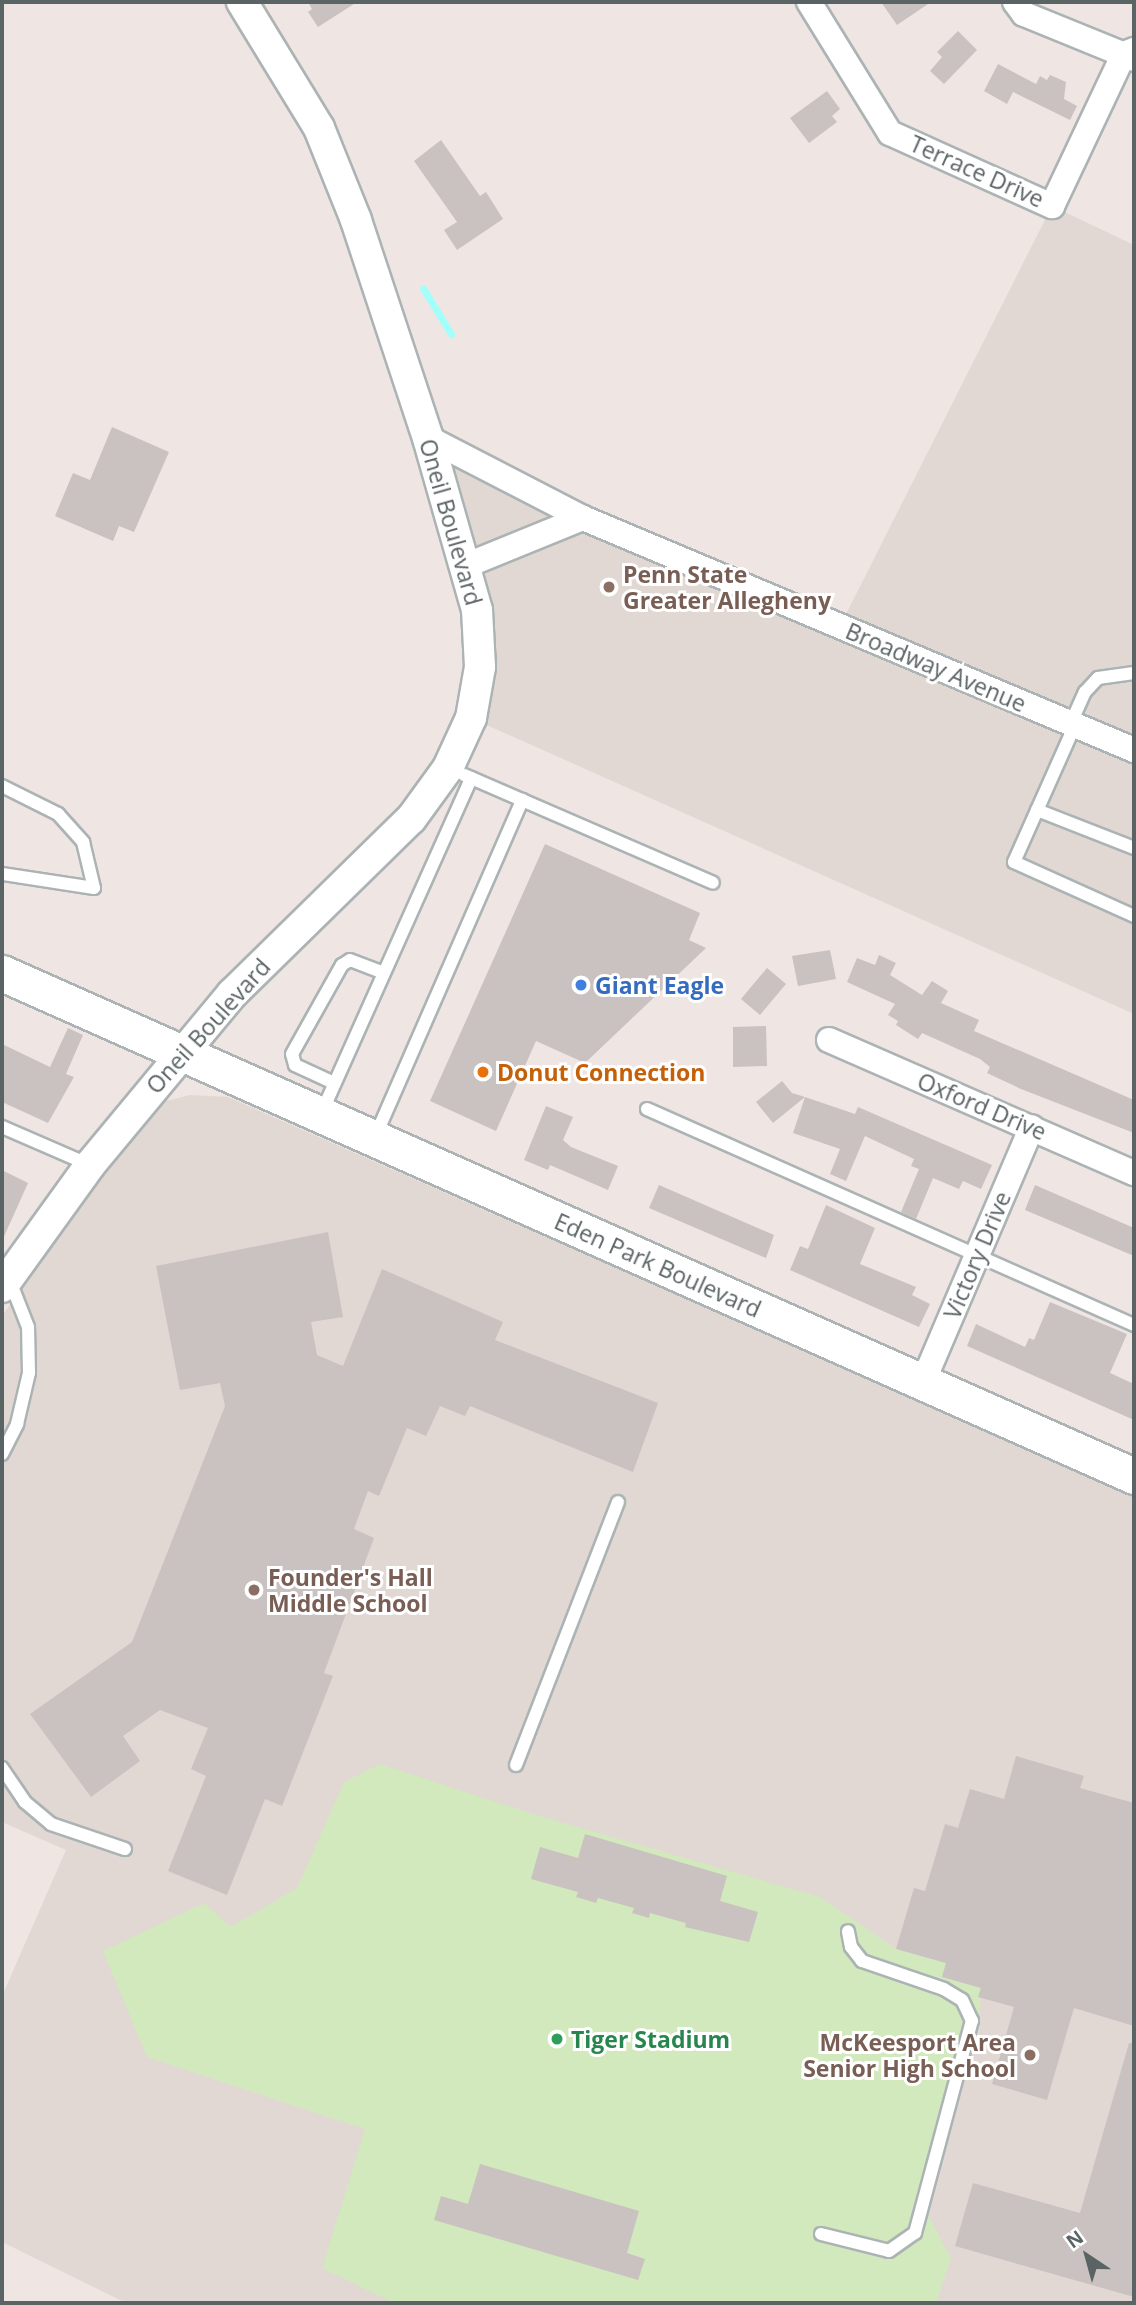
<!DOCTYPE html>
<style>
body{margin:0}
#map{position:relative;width:1136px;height:2305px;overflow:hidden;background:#efe6e3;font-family:"Open Sans",sans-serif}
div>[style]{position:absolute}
.education>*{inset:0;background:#e1d8d3}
.green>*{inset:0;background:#d2e8bd}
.stream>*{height:7px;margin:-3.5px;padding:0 3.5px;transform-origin:3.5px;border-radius:3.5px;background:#a3fffa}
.building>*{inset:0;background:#cac2c0}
.roads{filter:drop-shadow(2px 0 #acb3b4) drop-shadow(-2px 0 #acb3b4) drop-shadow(0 2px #acb3b4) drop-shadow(0 -2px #acb3b4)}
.service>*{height:12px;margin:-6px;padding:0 6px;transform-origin:6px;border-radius:6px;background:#fff}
.minor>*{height:24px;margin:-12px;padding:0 12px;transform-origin:12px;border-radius:12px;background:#fff}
.tertiary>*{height:30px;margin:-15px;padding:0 15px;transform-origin:15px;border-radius:15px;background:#fff}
.secondary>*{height:35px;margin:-17.5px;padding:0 17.5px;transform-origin:17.5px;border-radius:17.5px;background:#fff}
.dots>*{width:19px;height:19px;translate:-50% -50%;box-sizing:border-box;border:4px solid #fff;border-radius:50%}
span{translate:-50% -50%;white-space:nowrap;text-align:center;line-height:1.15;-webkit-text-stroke:6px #fff;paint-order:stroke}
.street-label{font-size:23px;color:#5b6465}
.education-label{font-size:23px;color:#785e54;font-weight:700}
.left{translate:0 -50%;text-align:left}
.right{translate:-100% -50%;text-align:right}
.shop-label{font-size:23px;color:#366cbe;font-weight:700}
.food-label{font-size:23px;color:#c56008;font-weight:700}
.leisure-label{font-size:23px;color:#27864d;font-weight:700}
.frame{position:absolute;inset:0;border:4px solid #5b6465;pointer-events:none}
.north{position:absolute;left:1052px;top:2221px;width:70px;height:70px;-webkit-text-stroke:5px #fff;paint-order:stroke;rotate:324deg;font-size:19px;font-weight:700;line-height:28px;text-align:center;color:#5b6465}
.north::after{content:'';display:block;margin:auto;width:24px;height:32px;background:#5b6465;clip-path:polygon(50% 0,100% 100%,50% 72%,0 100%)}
</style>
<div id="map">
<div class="education">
<div style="clip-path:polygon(1052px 206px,1134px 245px,1134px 1014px,471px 718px,480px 667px,428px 438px,840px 626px)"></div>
<div style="clip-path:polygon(190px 1095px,228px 1097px,1134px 1496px,1134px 2303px,126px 2303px,2px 2242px,2px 1996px,66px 1850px,2px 1822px,2px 1316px,154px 1104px)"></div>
</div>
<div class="green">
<div style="clip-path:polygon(380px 1764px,536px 1815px,820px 1897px,896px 1949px,946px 1963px,942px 1977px,981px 1988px,979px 2022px,928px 2215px,951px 2259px,936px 2303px,394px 2303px,322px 2268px,365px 2129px,147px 2057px,103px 1951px,204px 1903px,231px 1927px,297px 1888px,344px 1782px)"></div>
</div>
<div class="stream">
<div style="left:423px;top:288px;width:54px;rotate:58.7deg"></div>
</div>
<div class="building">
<div style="clip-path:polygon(308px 2px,357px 2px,318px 27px,308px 12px,312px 9px)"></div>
<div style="clip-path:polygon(881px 2px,931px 2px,897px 25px)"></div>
<div style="clip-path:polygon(958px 31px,977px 50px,944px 84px,930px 71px,942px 57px,937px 52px)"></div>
<div style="clip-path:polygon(998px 64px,1036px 84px,1040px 76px,1047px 80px,1050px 75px,1066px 82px,1064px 99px,1077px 106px,1070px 120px,1013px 92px,1007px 104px,984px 91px)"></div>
<div style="clip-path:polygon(827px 91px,840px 109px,832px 116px,837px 122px,809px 143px,790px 118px)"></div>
<div style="clip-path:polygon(441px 140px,480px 196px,486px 192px,503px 219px,457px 250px,444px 230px,457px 222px,414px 161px)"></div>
<div style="clip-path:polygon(112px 427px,169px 452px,134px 532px,119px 526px,113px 541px,55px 516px,73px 473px,90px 480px)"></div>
<div style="clip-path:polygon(545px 844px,700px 913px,689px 940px,706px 948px,585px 1063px,536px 1041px,496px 1131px,430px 1101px)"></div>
<div style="clip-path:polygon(830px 950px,836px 979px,798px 986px,792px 956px)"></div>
<div style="clip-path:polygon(879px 955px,896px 963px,890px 975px,922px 995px,932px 981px,948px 991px,941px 1003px,979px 1020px,974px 1031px,1134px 1100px,1134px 1133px,1021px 1089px,987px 1073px,990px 1067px,980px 1059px,922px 1033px,918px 1039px,896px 1025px,898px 1021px,888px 1015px,895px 1004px,847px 982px,857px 958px,875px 965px)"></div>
<div style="clip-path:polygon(767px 968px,786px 984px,760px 1015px,741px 999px)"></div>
<div style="clip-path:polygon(766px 1026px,767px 1066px,733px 1067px,733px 1027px)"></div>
<div style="clip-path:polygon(68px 1028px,83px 1035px,66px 1074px,74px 1077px,48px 1123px,2px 1102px,2px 1044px,50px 1067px)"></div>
<div style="clip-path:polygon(782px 1081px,792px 1093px,805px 1097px,773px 1123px,756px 1102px)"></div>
<div style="clip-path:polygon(805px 1097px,855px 1114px,858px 1107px,992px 1165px,981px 1189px,963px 1181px,959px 1189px,933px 1178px,916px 1219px,901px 1212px,919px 1169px,911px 1166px,914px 1159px,865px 1136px,846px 1181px,830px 1174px,840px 1149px,793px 1133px)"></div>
<div style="clip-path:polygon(546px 1106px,573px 1117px,563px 1140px,571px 1147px,618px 1166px,608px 1190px,550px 1165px,548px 1170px,524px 1160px)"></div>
<div style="clip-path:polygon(2px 1170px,28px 1183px,2px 1241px)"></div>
<div style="clip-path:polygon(659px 1185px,774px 1235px,766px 1258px,649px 1208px)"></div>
<div style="clip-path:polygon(1035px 1185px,1134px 1228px,1134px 1256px,1025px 1210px)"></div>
<div style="clip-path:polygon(826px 1205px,875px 1228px,860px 1264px,916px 1287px,912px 1295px,930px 1304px,919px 1327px,790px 1270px,800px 1246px,808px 1249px)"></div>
<div style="clip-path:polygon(328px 1232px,343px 1317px,311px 1322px,317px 1355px,343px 1366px,382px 1269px,503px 1322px,495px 1340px,658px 1403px,633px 1472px,470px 1406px,465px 1416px,440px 1406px,426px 1436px,407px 1428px,379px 1496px,368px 1491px,354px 1529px,374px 1538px,324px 1673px,333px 1676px,282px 1806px,265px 1799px,227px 1895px,168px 1871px,206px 1776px,191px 1769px,208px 1728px,160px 1710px,123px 1736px,140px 1761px,91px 1797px,30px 1714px,132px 1642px,225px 1406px,220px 1383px,180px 1390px,156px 1266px)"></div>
<div style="clip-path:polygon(1050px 1302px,1127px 1334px,1110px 1373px,1134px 1384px,1134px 1420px,967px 1346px,976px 1324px,1025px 1347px,1029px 1338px,1034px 1340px)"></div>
<div style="clip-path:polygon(1016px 1756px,1084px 1776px,1080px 1788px,1134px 1803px,1134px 2026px,1074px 2008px,1047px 2100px,992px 2084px,1014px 2007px,978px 1997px,981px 1988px,942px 1977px,946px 1963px,896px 1949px,914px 1888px,925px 1891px,945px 1824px,958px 1828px,970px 1789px,1004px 1799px)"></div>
<div style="clip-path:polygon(585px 1834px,727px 1876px,720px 1901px,758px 1912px,749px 1942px,685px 1927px,686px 1923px,650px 1913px,649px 1918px,632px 1913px,634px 1908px,598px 1898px,596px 1903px,576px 1897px,578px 1892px,531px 1879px,540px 1847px,578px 1858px)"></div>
<div style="clip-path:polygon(1129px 2043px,1134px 2043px,1134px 2297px,955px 2246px,973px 2183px,1080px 2213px)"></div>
<div style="clip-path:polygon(480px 2164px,639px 2211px,627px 2253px,645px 2259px,638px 2280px,434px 2220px,441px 2196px,468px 2204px)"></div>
</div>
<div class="roads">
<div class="service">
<div style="left:1071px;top:723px;width:34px;rotate:-66deg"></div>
<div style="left:1085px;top:692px;width:19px;rotate:-47deg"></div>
<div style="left:1098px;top:678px;width:36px;rotate:-8deg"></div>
<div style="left:1075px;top:725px;width:150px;rotate:114deg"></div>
<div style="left:1014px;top:862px;width:132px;rotate:24.2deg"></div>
<div style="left:464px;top:775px;width:271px;rotate:23.4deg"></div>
<div style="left:2px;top:786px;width:63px;rotate:26.6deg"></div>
<div style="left:58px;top:814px;width:38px;rotate:48deg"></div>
<div style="left:83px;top:842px;width:47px;rotate:76.6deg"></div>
<div style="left:94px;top:888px;width:93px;rotate:-171.3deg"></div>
<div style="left:1037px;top:810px;width:104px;rotate:21.4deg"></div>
<div style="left:334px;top:1083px;width:43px;rotate:-155.2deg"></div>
<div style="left:295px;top:1065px;width:11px;rotate:-105deg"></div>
<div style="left:292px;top:1054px;width:102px;rotate:-60.7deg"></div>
<div style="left:342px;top:965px;width:9px;rotate:-32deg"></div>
<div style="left:350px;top:960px;width:34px;rotate:21deg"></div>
<div style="left:647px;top:1109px;width:533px;rotate:23.92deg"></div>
<div style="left:321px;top:1114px;width:368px;rotate:-65.9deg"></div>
<div style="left:2px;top:1127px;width:96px;rotate:23.4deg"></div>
<div style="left:375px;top:1137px;width:368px;rotate:-66.4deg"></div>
<div style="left:2px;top:1454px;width:34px;rotate:-63deg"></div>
<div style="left:17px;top:1424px;width:52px;rotate:-76.8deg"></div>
<div style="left:29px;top:1373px;width:46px;rotate:-91.2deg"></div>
<div style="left:28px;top:1327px;width:49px;rotate:-111.4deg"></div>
<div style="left:516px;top:1765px;width:282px;rotate:-68.8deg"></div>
<div style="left:2px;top:1768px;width:41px;rotate:55.9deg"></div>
<div style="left:25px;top:1802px;width:34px;rotate:40deg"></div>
<div style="left:51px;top:1824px;width:78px;rotate:18.7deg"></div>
<div style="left:821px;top:2234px;width:70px;rotate:14deg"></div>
<div style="left:889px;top:2251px;width:32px;rotate:-35deg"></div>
<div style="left:915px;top:2233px;width:220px;rotate:-75deg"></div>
<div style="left:972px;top:2021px;width:23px;rotate:-115deg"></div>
<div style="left:962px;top:2000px;width:21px;rotate:-149deg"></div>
<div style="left:944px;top:1989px;width:87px;rotate:-161.1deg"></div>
<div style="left:862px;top:1961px;width:18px;rotate:-128deg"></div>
<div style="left:851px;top:1947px;width:16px;rotate:-101deg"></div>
</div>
<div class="minor">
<div style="left:809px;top:2px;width:154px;rotate:58.3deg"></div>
<div style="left:890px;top:133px;width:178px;rotate:24.3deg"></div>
<div style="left:1052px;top:206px;width:168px;rotate:-64.7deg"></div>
<div style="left:1124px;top:54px;width:11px;rotate:-22deg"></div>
<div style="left:1015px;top:2px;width:15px;rotate:53deg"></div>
<div style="left:1024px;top:14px;width:119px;rotate:22.2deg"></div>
<div style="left:428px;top:438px;width:174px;rotate:27.3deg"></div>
<div style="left:583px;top:518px;width:598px;rotate:22.83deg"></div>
<div style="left:467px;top:565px;width:125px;rotate:-22.1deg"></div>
<div style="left:829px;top:1040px;width:333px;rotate:23.6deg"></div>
<div style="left:923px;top:1382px;width:277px;rotate:-66.9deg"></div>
</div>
<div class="tertiary">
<div style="left:2px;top:1287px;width:150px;rotate:-54.2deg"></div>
<div style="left:90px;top:1165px;width:222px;rotate:-50.3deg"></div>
<div style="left:232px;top:994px;width:250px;rotate:-44.4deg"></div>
<div style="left:411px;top:819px;width:63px;rotate:-54deg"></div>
<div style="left:448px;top:768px;width:55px;rotate:-65.3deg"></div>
<div style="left:471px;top:718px;width:52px;rotate:-80deg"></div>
<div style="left:480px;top:667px;width:57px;rotate:-93deg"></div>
<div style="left:477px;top:610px;width:179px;rotate:-105.9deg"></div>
<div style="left:428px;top:438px;width:230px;rotate:-108.3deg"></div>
<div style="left:356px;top:220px;width:99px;rotate:-111.9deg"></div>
<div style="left:319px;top:128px;width:148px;rotate:-121.4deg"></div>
</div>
<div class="secondary">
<div style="left:2px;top:973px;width:1239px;rotate:23.96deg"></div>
</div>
</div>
<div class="dots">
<div style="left:609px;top:587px;background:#8d6e63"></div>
<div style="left:581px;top:985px;background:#3f7fe0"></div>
<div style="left:483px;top:1072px;background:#e8710a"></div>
<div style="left:254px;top:1590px;background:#8d6e63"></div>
<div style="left:557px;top:2039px;background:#2e9e5b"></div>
<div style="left:1030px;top:2055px;background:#8d6e63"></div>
</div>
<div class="street-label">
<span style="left:977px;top:171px;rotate:24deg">Terrace Drive</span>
<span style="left:451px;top:522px;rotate:74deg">Oneil Boulevard</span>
<span style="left:936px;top:667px;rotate:23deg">Broadway Avenue</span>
<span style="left:208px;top:1026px;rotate:-48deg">Oneil Boulevard</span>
<span style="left:982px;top:1106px;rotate:23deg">Oxford Drive</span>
<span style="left:977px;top:1255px;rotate:-67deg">Victory Drive</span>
<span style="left:658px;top:1265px;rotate:24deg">Eden Park Boulevard</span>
</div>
<div class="education-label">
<span class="left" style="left:623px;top:587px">Penn State<br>Greater Allegheny</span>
<span class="left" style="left:268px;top:1590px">Founder's Hall<br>Middle School</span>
<span class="right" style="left:1016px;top:2055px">McKeesport Area<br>Senior High School</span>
</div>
<div class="shop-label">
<span class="left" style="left:595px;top:985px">Giant Eagle</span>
</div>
<div class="food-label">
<span class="left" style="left:497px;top:1072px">Donut Connection</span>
</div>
<div class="leisure-label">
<span class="left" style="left:571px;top:2039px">Tiger Stadium</span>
</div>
<div class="frame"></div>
<div class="north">N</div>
</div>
